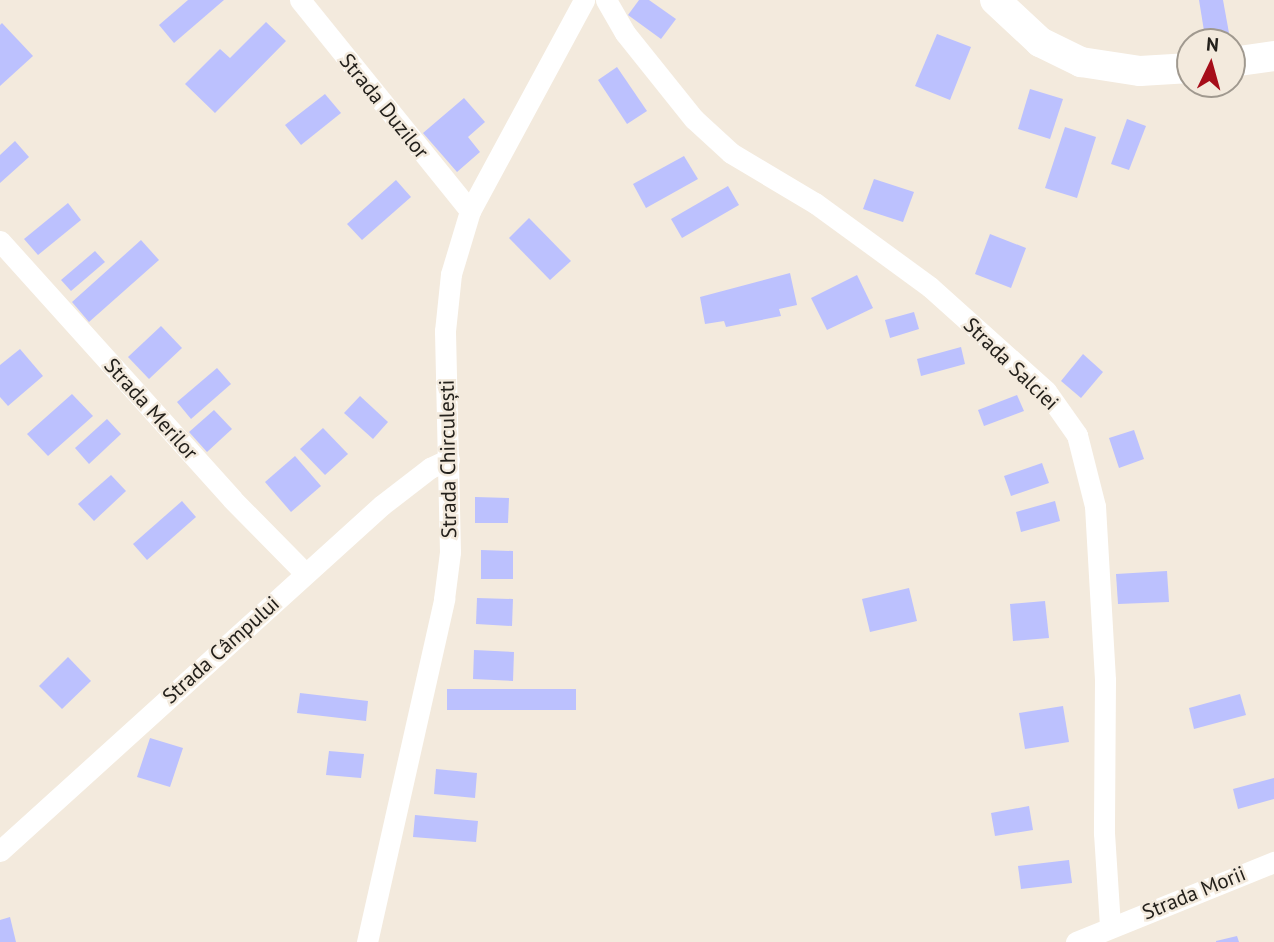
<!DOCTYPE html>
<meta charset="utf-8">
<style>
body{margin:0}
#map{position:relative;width:1274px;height:942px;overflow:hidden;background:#f3eadd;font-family:"PT Sans",sans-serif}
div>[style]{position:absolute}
.building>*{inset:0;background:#bcc1fe}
.minor>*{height:21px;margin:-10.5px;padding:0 10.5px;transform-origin:10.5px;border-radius:10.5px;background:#fff}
.secondary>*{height:30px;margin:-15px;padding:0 15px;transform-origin:15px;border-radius:15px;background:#fff}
span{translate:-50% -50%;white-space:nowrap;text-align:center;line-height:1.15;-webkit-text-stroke:5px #f3eadd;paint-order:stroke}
.street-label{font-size:21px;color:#23201b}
.north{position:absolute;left:1176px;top:28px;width:70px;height:70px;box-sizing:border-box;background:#f3eadd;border:2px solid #a0998f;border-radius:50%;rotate:5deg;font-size:19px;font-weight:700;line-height:28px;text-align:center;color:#23201b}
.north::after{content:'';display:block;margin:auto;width:24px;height:32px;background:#a60e1a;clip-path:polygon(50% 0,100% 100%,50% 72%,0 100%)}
</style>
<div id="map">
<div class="building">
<div style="clip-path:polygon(188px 0,224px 0,174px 43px,159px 25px)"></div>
<div style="clip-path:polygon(639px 0,649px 0,676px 19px,661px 39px,628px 15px)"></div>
<div style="clip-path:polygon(1199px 0,1223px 0,1229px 33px,1205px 37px)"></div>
<div style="clip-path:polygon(266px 22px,286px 41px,215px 113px,185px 84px,220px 49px,230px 58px)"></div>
<div style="clip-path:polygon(2px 23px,33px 56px,0 86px,0 25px)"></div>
<div style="clip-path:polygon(937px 34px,971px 47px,950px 100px,915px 86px)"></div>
<div style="clip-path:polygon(617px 67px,647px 111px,627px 124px,598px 80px)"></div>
<div style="clip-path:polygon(1030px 89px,1063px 99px,1050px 139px,1018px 129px)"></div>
<div style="clip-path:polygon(325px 94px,341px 113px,301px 145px,285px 125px)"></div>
<div style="clip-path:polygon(464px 98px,485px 122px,468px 137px,480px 152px,457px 172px,423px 133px)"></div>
<div style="clip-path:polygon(1127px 119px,1146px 126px,1129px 170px,1111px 164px)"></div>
<div style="clip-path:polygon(1065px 127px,1096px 137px,1077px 198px,1045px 188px)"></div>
<div style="clip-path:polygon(15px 141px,29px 157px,0 183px,0 155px)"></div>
<div style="clip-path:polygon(684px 156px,698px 179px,646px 208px,633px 184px)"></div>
<div style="clip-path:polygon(874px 179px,914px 192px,903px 222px,863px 209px)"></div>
<div style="clip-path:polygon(396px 180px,411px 197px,362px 240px,347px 224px)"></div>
<div style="clip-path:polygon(728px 186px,739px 205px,682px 238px,671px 219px)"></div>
<div style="clip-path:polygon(68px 203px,81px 220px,38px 255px,24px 239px)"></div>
<div style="clip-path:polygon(529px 218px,571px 261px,550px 280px,509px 238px)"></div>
<div style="clip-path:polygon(990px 234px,1026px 248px,1011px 288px,975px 274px)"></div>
<div style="clip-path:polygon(141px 240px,159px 260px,89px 322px,72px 302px)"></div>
<div style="clip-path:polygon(95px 251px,105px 262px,71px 291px,61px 280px)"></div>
<div style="clip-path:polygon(790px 273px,797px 305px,779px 309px,781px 316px,726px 327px,724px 321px,705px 324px,700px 297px)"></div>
<div style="clip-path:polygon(857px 275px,873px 308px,827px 330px,811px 298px)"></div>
<div style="clip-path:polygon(914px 312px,919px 329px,890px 338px,885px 320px)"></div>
<div style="clip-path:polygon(161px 326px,182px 348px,149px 379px,128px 357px)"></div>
<div style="clip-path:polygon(961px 347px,965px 364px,921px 376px,917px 359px)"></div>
<div style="clip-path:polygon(20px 349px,43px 376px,8px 406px,0 397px,0 365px)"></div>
<div style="clip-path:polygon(1083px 354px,1103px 372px,1081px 398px,1061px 381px)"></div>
<div style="clip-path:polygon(217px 368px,231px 384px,191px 419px,177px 402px)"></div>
<div style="clip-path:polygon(72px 394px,93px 416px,48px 456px,27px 434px)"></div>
<div style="clip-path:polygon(1017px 395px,1024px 411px,984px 426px,978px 410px)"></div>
<div style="clip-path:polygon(360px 396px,388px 422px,373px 439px,344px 413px)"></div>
<div style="clip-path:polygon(214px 410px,232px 429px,207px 452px,189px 432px)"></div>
<div style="clip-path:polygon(107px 419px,121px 434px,89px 464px,75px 448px)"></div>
<div style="clip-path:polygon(323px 428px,348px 454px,325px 475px,300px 449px)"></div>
<div style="clip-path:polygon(1134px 430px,1144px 459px,1119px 468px,1109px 438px)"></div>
<div style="clip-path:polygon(295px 456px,321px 486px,291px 512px,265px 482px)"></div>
<div style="clip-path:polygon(1042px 463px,1049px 483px,1011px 496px,1004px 476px)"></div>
<div style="clip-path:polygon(111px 475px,126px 491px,94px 521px,78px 504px)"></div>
<div style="clip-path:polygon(475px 497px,509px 498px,508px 523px,475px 523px)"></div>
<div style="clip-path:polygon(182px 501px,196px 517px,147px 560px,133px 544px)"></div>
<div style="clip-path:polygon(1055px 501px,1060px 521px,1021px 532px,1016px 512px)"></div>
<div style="clip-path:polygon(481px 550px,513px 551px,513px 579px,481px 579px)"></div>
<div style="clip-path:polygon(1167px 571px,1169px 602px,1118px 604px,1116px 574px)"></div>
<div style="clip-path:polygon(909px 588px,917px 621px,870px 632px,862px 599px)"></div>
<div style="clip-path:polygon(477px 598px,513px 599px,512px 626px,476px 624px)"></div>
<div style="clip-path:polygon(1045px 601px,1049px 638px,1013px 641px,1010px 604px)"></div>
<div style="clip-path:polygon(474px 650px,514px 652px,513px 681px,473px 679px)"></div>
<div style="clip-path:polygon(68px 657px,91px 681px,62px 709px,39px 686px)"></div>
<div style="clip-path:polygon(447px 689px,576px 689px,576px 710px,447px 710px)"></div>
<div style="clip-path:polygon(300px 693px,368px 701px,366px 721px,297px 713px)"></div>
<div style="clip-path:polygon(1240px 694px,1246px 715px,1194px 729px,1189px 708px)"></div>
<div style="clip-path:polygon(1063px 706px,1069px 742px,1025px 749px,1019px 713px)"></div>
<div style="clip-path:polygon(150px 738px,183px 748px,170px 787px,137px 777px)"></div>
<div style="clip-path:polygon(329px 751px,364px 754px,361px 778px,326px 775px)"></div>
<div style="clip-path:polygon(436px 769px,477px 773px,475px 798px,434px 794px)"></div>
<div style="clip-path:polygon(1274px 778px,1274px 799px,1238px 809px,1233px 789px)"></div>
<div style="clip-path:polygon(1029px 806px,1033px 830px,995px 836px,991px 813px)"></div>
<div style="clip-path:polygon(415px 815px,478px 821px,476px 842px,413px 837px)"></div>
<div style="clip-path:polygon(1069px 860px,1072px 883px,1021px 889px,1018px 866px)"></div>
<div style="clip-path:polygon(10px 917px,16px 942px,0 942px,0 920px)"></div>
<div style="clip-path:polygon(1237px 936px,1239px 942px,1216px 942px,1216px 941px)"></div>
</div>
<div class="minor">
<div style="left:300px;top:0;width:271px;rotate:51.1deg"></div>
<div style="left:606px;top:0;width:38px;rotate:60deg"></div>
<div style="left:625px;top:33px;width:110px;rotate:51.3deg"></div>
<div style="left:694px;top:119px;width:50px;rotate:42.6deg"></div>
<div style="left:731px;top:153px;width:98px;rotate:30.8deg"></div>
<div style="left:815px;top:203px;width:142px;rotate:36.1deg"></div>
<div style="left:930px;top:287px;width:156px;rotate:41.9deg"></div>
<div style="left:1046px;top:391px;width:54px;rotate:54.8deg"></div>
<div style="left:1077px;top:435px;width:73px;rotate:75.8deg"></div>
<div style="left:1095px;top:506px;width:174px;rotate:86.7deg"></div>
<div style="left:1105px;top:680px;width:153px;rotate:90.4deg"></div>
<div style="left:1104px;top:833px;width:94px;rotate:86.3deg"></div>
<div style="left:0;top:241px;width:347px;rotate:48deg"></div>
<div style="left:232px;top:499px;width:104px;rotate:45.4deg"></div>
<div style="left:0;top:851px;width:515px;rotate:-42.17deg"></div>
<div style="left:382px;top:505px;width:61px;rotate:-37.6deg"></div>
<div style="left:430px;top:468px;width:21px;rotate:-25deg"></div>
<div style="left:367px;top:942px;width:352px;rotate:-77.3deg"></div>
<div style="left:444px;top:599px;width:47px;rotate:-82.7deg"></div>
<div style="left:450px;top:552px;width:221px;rotate:-91.3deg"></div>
<div style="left:445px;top:331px;width:57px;rotate:-84deg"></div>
<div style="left:451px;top:274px;width:66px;rotate:-73.2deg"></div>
<div style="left:470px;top:211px;width:240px;rotate:-61.6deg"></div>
<div style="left:1076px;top:942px;width:214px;rotate:-22deg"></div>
</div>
<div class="secondary">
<div style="left:995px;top:0;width:62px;rotate:43deg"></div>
<div style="left:1040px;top:42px;width:46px;rotate:26deg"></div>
<div style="left:1081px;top:62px;width:60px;rotate:8.7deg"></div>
<div style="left:1140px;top:71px;width:50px;rotate:-3.4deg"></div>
<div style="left:1232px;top:62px;width:42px;rotate:-8.1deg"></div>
</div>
<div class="street-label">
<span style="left:384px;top:106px;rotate:51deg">Strada Duzilor</span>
<span style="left:1011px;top:364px;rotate:44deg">Strada Salciei</span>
<span style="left:151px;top:409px;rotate:48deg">Strada Merilor</span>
<span style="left:448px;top:459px;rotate:-91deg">Strada Chirculești</span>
<span style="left:221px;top:650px;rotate:-42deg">Strada Câmpului</span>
<span style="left:1194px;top:893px;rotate:-22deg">Strada Morii</span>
</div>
<div class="north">N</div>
</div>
